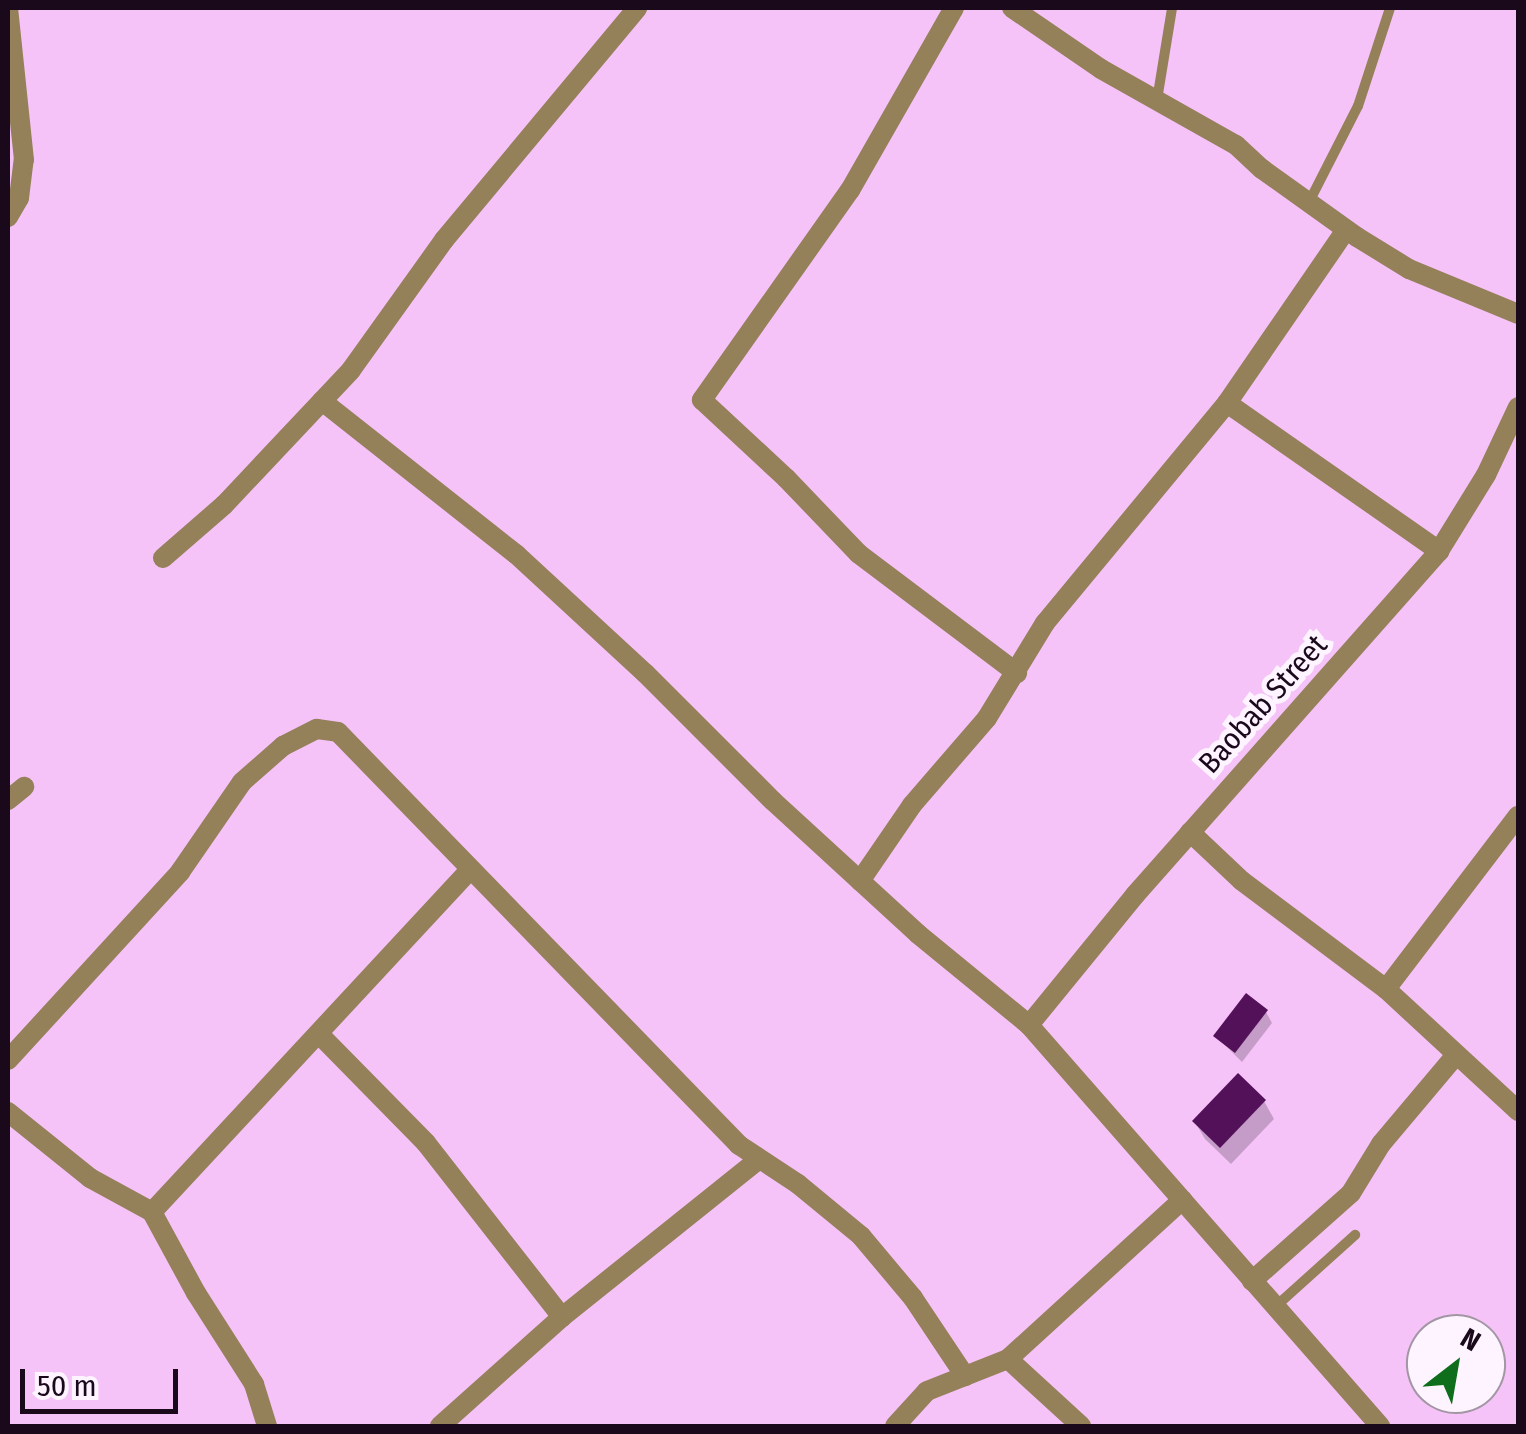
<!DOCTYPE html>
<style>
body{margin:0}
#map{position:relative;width:1526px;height:1434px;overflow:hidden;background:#f6c3f9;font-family:"Fira Sans Condensed",sans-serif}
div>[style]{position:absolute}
.shadow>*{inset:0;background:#0003}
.building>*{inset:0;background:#531159}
.service>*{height:10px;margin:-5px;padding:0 5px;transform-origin:5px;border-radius:5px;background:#948059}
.minor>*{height:20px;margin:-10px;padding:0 10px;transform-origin:10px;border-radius:10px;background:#948059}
span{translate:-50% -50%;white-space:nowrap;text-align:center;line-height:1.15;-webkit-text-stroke:10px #fef4ff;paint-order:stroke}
.street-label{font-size:30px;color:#1a081b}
.frame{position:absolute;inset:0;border:10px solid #1a081b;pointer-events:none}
.north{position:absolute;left:1406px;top:1314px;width:100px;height:100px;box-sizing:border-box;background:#fef4ff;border:2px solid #a396a4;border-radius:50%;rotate:31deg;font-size:28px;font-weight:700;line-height:40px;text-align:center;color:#1a081b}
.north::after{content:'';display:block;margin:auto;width:35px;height:45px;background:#0f6e1b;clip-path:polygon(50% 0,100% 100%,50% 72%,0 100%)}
.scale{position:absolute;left:20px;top:1369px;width:158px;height:45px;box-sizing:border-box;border:5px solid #1a081b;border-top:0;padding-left:12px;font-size:30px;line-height:35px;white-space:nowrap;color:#1a081b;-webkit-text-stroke:8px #fef4ff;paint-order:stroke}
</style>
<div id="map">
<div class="shadow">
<div style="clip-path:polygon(1266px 1012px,1272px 1023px,1242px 1062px,1216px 1036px)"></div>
<div style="clip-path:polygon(1264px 1101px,1274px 1119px,1231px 1164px,1205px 1139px,1195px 1122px)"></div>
</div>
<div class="building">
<div style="clip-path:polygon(1246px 993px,1268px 1010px,1235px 1053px,1213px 1036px)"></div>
<div style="clip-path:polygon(1238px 1073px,1266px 1100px,1220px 1148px,1192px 1121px)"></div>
</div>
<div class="service">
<div style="left:1157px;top:100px;width:93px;rotate:-80.7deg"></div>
<div style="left:1308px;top:204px;width:110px;rotate:-63deg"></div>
<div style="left:1358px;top:106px;width:103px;rotate:-71.9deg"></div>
<div style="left:1275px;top:1307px;width:108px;rotate:-42deg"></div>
</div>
<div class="minor">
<div style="left:954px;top:8px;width:210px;rotate:119.7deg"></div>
<div style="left:850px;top:190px;width:257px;rotate:125.2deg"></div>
<div style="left:702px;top:400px;width:115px;rotate:42.9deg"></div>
<div style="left:786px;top:478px;width:105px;rotate:46.2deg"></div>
<div style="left:859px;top:554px;width:198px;rotate:37deg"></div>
<div style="left:1012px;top:8px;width:108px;rotate:34.4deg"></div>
<div style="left:1101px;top:69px;width:155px;rotate:29.4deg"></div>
<div style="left:1236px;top:145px;width:35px;rotate:43deg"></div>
<div style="left:1262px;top:169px;width:117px;rotate:35.6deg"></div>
<div style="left:1357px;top:237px;width:61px;rotate:31.6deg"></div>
<div style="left:1409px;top:269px;width:118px;rotate:22.4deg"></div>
<div style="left:8px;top:217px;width:22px;rotate:-60deg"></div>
<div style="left:19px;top:198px;width:38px;rotate:-83deg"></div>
<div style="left:24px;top:160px;width:153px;rotate:-96deg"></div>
<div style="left:322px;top:401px;width:248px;rotate:38.3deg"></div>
<div style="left:517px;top:555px;width:174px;rotate:42.7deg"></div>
<div style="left:645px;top:673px;width:181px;rotate:45deg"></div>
<div style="left:773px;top:801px;width:197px;rotate:42.5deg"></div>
<div style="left:918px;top:934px;width:144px;rotate:39.3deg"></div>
<div style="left:1029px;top:1025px;width:533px;rotate:48.8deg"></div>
<div style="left:1227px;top:403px;width:259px;rotate:34.9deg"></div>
<div style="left:163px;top:558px;width:81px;rotate:-41deg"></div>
<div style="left:224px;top:505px;width:185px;rotate:-46.7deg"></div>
<div style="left:351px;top:370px;width:160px;rotate:-54.4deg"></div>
<div style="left:444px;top:240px;width:302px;rotate:-50.2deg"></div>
<div style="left:8px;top:800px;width:21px;rotate:-39deg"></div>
<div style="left:1190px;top:832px;width:71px;rotate:43.3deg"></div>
<div style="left:1242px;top:881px;width:180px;rotate:36.9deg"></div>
<div style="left:1386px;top:989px;width:180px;rotate:42.7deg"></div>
<div style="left:860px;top:881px;width:92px;rotate:-55.6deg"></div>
<div style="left:912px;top:805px;width:115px;rotate:-49.2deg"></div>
<div style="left:987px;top:718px;width:111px;rotate:-58.6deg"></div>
<div style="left:1045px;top:623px;width:286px;rotate:-50.4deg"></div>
<div style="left:1227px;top:403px;width:210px;rotate:-55.5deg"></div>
<div style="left:1386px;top:989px;width:218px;rotate:-52.7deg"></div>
<div style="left:1029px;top:1025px;width:168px;rotate:-50.8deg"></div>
<div style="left:1135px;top:895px;width:459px;rotate:-48.5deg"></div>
<div style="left:1439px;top:551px;width:89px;rotate:-58.3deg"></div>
<div style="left:1486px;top:475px;width:75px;rotate:-64.8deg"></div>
<div style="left:319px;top:1034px;width:153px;rotate:45.5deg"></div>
<div style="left:426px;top:1143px;width:221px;rotate:52deg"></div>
<div style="left:8px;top:1060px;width:255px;rotate:-47.5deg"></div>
<div style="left:180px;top:872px;width:109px;rotate:-55.4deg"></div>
<div style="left:242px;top:782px;width:55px;rotate:-41.3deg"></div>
<div style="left:283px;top:746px;width:38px;rotate:-27deg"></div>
<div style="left:317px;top:729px;width:21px;rotate:8deg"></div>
<div style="left:338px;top:732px;width:576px;rotate:45.84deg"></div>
<div style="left:739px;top:1145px;width:71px;rotate:33.5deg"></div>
<div style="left:798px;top:1184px;width:82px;rotate:39.5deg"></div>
<div style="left:861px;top:1236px;width:81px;rotate:50deg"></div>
<div style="left:913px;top:1298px;width:94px;rotate:56.3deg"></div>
<div style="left:8px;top:1112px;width:105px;rotate:38.8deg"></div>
<div style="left:90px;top:1178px;width:71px;rotate:28.7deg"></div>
<div style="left:1252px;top:1281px;width:132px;rotate:-41.6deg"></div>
<div style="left:1351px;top:1193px;width:57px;rotate:-58.5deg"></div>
<div style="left:1381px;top:1144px;width:116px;rotate:-49.9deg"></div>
<div style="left:1008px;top:1359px;width:99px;rotate:42.5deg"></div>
<div style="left:267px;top:1426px;width:44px;rotate:-107.2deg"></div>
<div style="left:254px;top:1384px;width:108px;rotate:-122.5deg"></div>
<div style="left:196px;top:1293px;width:92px;rotate:-118.5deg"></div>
<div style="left:152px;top:1212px;width:467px;rotate:-47.1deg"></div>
<div style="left:440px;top:1426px;width:164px;rotate:-41.8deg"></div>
<div style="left:562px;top:1317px;width:251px;rotate:-38.7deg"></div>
<div style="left:895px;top:1426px;width:47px;rotate:-47.6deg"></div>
<div style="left:927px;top:1391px;width:87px;rotate:-21.6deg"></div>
<div style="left:1008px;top:1359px;width:236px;rotate:-42.4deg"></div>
</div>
<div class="street-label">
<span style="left:1263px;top:704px;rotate:-48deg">Baobab Street</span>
</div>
<div class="frame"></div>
<div class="north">N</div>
<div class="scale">50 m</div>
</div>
